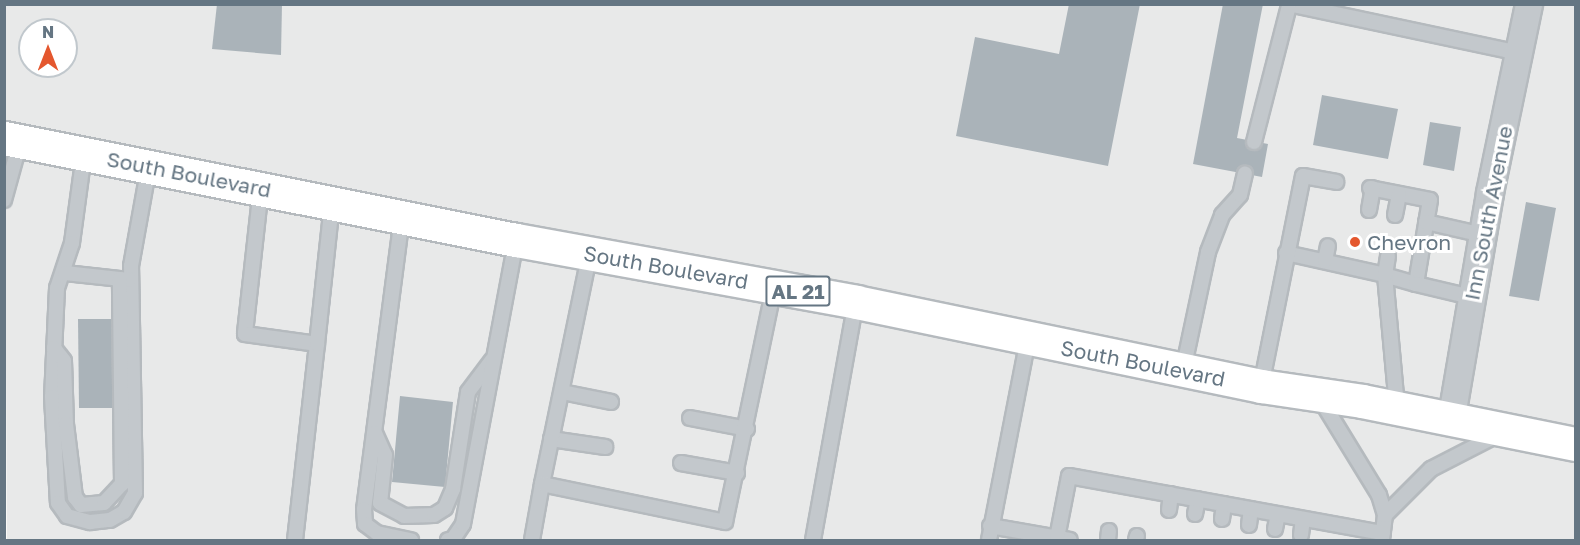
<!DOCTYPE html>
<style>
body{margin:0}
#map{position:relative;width:1580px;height:545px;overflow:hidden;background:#fafaf8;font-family:"Golos Text",sans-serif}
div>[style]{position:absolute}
.built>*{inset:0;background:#e8e9e9}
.building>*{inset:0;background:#aab3b9}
.roads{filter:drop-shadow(2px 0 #b5babe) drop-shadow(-2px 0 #b5babe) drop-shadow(0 2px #b5babe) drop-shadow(0 -2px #b5babe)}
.lane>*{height:14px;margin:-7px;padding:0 7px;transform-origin:7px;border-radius:7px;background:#c3c8cc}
.street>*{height:26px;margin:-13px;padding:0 13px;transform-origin:13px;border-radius:13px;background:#c3c8cc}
.primary>*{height:33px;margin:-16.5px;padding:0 16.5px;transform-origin:16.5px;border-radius:16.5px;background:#fff}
.dots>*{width:16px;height:16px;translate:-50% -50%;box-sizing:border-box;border:3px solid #fff;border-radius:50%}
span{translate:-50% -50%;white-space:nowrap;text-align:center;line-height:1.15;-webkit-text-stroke:6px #fff;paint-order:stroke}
.shield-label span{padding:2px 4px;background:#fff;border:2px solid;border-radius:4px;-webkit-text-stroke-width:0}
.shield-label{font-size:20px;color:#657683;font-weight:700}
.street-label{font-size:21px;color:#657683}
.poi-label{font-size:21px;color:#657683}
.left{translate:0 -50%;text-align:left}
.frame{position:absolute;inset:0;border:6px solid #657683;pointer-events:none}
.north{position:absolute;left:18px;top:18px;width:60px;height:60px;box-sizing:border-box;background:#fff;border:2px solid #c1c8cd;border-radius:50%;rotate:0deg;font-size:16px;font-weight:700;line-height:24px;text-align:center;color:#657683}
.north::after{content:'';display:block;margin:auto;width:21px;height:27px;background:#e4572e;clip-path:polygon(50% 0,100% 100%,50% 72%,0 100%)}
</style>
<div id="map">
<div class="built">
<div style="clip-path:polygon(evenodd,4px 5px,1575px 5px,1575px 540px,7px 540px,4px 5px,30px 30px,66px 30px,66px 66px,30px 66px,30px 30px)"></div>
</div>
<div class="building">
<div style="clip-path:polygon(217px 4px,282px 4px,281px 55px,212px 49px)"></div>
<div style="clip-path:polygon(1069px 4px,1140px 4px,1108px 166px,956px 136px,975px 37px,1059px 54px)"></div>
<div style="clip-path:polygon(1223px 4px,1263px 4px,1237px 138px,1268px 144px,1262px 177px,1193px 164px)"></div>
<div style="clip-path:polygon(1322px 95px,1398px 109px,1388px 159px,1313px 145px)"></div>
<div style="clip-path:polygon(1430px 122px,1461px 127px,1454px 171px,1423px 165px)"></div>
<div style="clip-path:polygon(1526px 202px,1556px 208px,1539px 301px,1509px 296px)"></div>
<div style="clip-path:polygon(78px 319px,113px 319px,114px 408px,79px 408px)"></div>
<div style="clip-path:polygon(400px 396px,453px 402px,445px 487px,392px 482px)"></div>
</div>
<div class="roads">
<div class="lane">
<div style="left:1289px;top:4px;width:235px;rotate:12deg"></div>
<div style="left:1254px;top:142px;width:140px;rotate:-75.6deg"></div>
<div style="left:84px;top:154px;width:90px;rotate:97.7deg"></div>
<div style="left:72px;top:243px;width:47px;rotate:108.4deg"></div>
<div style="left:57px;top:288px;width:109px;rotate:92.6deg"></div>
<div style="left:52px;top:397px;width:106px;rotate:86.8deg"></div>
<div style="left:58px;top:503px;width:16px;rotate:55deg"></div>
<div style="left:67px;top:516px;width:24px;rotate:15deg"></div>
<div style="left:90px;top:522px;width:20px;rotate:-6deg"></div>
<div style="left:110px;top:520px;width:16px;rotate:-30deg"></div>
<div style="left:124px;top:512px;width:22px;rotate:-60deg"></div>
<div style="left:135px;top:493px;width:227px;rotate:-91deg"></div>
<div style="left:131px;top:266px;width:102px;rotate:-79.8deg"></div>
<div style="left:261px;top:188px;width:147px;rotate:96.3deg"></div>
<div style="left:245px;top:334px;width:73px;rotate:7.9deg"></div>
<div style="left:317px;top:344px;width:197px;rotate:96.4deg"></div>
<div style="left:1370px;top:188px;width:61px;rotate:11.3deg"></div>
<div style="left:1430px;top:200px;width:85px;rotate:99.5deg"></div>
<div style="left:1416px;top:284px;width:32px;rotate:-164deg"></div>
<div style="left:1385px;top:275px;width:134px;rotate:84.8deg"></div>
<div style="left:4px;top:200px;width:60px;rotate:-74.6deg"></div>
<div style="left:1369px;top:210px;width:22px;rotate:-80deg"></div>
<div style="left:1395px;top:215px;width:21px;rotate:-79deg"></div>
<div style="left:402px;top:217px;width:294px;rotate:97.4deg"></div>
<div style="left:364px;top:509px;width:15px;rotate:86deg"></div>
<div style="left:365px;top:524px;width:15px;rotate:37deg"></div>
<div style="left:377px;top:533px;width:35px;rotate:12deg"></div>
<div style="left:1426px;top:222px;width:58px;rotate:12.8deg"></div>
<div style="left:1286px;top:253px;width:101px;rotate:12.5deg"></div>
<div style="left:1385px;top:275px;width:19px;rotate:-81deg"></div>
<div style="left:1325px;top:261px;width:15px;rotate:-79deg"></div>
<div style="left:65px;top:273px;width:64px;rotate:6.2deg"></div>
<div style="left:1416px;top:284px;width:57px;rotate:13.3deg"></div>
<div style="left:317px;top:344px;width:142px;rotate:-83.9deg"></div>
<div style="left:54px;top:348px;width:16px;rotate:52deg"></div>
<div style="left:64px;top:361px;width:63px;rotate:88.2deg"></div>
<div style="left:66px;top:424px;width:74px;rotate:83deg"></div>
<div style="left:75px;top:497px;width:10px;rotate:53deg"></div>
<div style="left:81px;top:505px;width:23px;rotate:-5deg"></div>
<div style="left:104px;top:503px;width:26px;rotate:-47deg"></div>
<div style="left:122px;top:484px;width:205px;rotate:-90.6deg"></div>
<div style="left:1183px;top:370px;width:121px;rotate:-78deg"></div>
<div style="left:1208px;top:252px;width:40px;rotate:-69deg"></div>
<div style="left:1222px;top:215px;width:27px;rotate:-48deg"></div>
<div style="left:1240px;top:195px;width:22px;rotate:-77deg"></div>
<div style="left:1261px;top:386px;width:214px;rotate:-78.7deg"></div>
<div style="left:1303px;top:176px;width:34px;rotate:10deg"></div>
<div style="left:562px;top:392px;width:50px;rotate:11.5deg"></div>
<div style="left:1319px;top:397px;width:115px;rotate:58.5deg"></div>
<div style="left:1379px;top:495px;width:21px;rotate:73deg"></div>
<div style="left:1385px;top:515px;width:25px;rotate:97deg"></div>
<div style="left:690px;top:418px;width:58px;rotate:10.9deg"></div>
<div style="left:375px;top:433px;width:24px;rotate:66deg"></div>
<div style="left:385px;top:455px;width:48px;rotate:95.9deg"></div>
<div style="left:380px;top:503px;width:27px;rotate:28deg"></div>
<div style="left:404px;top:516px;width:30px;rotate:-2deg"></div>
<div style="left:434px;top:515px;width:13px;rotate:-32deg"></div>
<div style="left:445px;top:508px;width:21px;rotate:-67deg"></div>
<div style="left:453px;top:489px;width:98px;rotate:-81.2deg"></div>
<div style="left:468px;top:392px;width:40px;rotate:-53deg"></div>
<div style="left:551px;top:439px;width:55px;rotate:8.4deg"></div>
<div style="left:681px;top:463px;width:57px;rotate:10.1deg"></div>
<div style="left:542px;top:484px;width:236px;rotate:-78.3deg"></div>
<div style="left:1169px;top:510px;width:16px;rotate:-83deg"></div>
<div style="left:1195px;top:514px;width:15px;rotate:-79deg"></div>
<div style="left:1385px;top:515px;width:65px;rotate:-45deg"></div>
<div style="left:1431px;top:469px;width:76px;rotate:-27.2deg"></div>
<div style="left:1222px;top:519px;width:15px;rotate:-82deg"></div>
<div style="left:1249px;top:525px;width:16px;rotate:-83deg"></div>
<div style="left:990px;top:526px;width:81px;rotate:9.9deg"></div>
<div style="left:1275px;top:529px;width:15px;rotate:-79deg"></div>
<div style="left:1301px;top:535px;width:16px;rotate:-83deg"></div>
<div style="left:1057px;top:538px;width:63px;rotate:-79deg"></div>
<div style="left:1069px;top:476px;width:319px;rotate:10.3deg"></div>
<div style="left:448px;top:540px;width:5px;rotate:-11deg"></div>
<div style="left:453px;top:539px;width:18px;rotate:-56deg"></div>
<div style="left:463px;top:524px;width:289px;rotate:-79.4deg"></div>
<div style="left:532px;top:540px;width:57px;rotate:-79.9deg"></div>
<div style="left:542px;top:484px;width:187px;rotate:11.7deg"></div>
<div style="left:725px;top:522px;width:240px;rotate:-78.2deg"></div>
<div style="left:813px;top:540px;width:242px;rotate:-79.8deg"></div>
<div style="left:989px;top:540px;width:204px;rotate:-79deg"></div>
<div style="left:1108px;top:540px;width:9px;rotate:-84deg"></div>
<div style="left:1136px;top:540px;width:4px;rotate:-76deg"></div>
</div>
<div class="street">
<div style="left:1451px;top:422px;width:232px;rotate:-80.3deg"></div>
<div style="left:1490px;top:193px;width:193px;rotate:-78.3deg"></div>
</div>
<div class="primary">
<div style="left:4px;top:138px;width:522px;rotate:11.27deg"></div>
<div style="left:516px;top:240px;width:346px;rotate:10.3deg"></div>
<div style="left:856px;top:302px;width:414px;rotate:11.7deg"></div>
<div style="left:1261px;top:386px;width:102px;rotate:8.4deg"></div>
<div style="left:1362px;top:401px;width:218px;rotate:11.4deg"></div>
</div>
</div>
<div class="dots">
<div style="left:1355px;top:242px;background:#e4572e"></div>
</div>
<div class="shield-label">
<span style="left:798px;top:291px">AL 21</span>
</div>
<div class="street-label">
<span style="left:189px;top:174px;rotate:11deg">South Boulevard</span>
<span style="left:1488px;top:213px;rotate:-79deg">Inn South Avenue</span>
<span style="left:666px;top:267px;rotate:10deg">South Boulevard</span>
<span style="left:1143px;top:363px;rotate:11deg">South Boulevard</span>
</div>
<div class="poi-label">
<span class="left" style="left:1367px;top:242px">Chevron</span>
</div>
<div class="frame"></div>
<div class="north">N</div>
</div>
